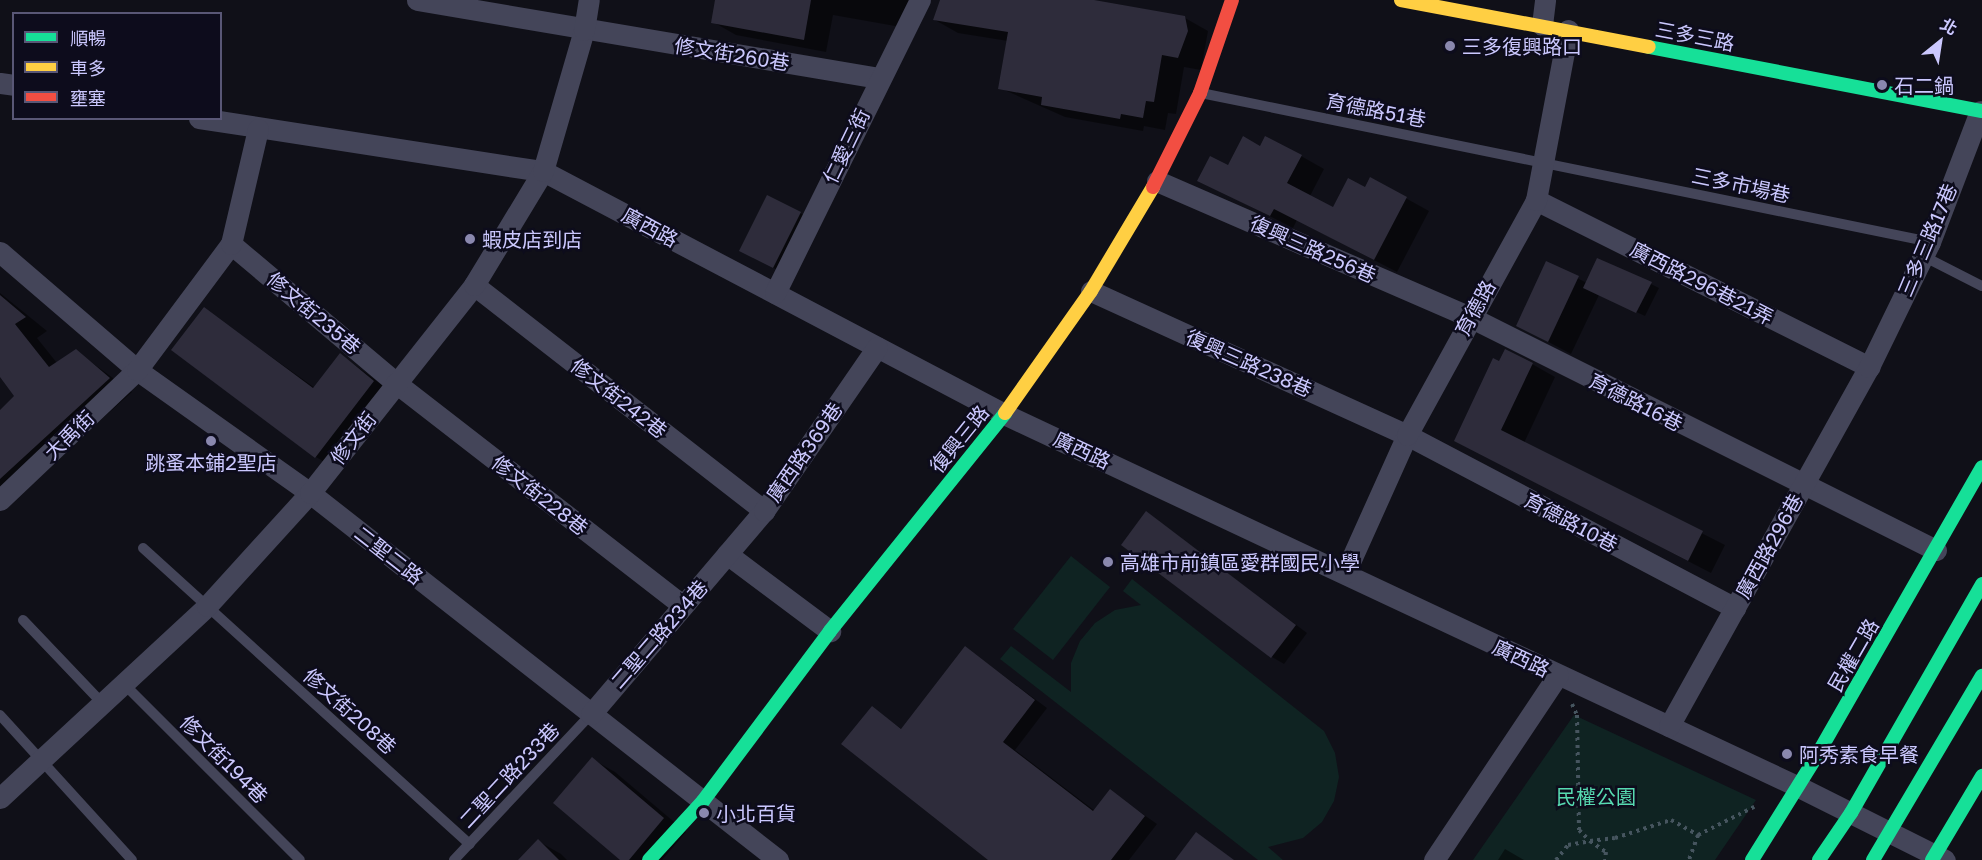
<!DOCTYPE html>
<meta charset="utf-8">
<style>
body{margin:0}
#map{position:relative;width:1982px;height:860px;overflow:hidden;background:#101018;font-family:"Golos Text","Noto Sans TC",sans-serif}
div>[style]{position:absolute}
.green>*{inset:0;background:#0f2322}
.shadow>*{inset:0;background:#0007}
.building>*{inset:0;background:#2e2c3b}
.path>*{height:4px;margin-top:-2px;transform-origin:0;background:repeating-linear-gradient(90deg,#46555f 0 3px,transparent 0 7.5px)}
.lane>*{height:10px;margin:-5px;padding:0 5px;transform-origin:5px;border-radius:5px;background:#444559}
.street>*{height:21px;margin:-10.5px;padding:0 10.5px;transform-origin:10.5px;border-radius:10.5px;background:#444559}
.fast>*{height:14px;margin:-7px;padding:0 7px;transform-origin:7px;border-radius:7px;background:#16e098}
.slow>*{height:14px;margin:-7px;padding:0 7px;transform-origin:7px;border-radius:7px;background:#ffcf43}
.jam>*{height:14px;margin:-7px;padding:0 7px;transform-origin:7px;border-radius:7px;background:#f24e42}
.dots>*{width:16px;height:16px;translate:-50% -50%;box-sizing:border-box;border:3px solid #0d0c1c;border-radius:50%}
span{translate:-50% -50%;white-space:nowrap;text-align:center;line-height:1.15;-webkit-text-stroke:5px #0d0c1c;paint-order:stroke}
.street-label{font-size:20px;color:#cbc8fe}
.poi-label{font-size:20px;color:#cbc8fe}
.left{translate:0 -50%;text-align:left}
.park-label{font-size:20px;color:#57dab1}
.legend{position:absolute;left:12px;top:12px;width:210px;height:108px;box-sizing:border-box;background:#0d0c1c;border:2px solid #595776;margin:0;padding:8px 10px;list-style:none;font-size:18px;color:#cbc8fe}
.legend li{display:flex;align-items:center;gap:12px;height:30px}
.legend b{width:30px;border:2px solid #595776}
.north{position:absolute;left:1910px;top:12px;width:60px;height:60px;-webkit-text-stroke:4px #0d0c1c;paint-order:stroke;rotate:30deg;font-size:16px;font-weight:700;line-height:24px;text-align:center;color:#cbc8fe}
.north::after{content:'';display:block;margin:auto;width:21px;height:27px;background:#cbc8fe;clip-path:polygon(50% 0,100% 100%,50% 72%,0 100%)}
</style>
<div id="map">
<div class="green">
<div style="clip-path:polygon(1071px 556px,1110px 587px,1053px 660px,1013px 629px)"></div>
<div style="clip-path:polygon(1132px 579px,1324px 731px,1335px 753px,1339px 777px,1334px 801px,1322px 822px,1303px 838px,1268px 847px,1283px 860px,1258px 860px,1000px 659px,1011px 646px,1071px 692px,1071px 663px,1080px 641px,1095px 623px,1115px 610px,1141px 605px,1123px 591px)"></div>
<div style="clip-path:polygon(1574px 715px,1756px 800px,1715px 860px,1473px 860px)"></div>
</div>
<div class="shadow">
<div style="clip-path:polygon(717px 0,927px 0,912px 29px,833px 15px,826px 52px,736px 35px,713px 22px)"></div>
<div style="clip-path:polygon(942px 0,1085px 0,1185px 18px,1208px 31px,1201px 70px,1184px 67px,1176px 114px,1168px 113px,1165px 130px,1144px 126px,1143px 131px,1065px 117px,1000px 88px,1008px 41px,958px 33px,935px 20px)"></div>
<div style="clip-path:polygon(1260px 148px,1301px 156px,1324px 169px,1310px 196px,1334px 209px,1366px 189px,1371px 179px,1429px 211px,1397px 272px,1297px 220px,1293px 228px,1199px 180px)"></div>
<div style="clip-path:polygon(800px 213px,813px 220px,786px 274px,753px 258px)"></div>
<div style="clip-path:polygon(1547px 263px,1587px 283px,1651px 284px,1659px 288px,1645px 316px,1599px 295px,1571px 354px,1541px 338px)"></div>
<div style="clip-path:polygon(0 293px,47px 331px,37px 338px,57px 363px,76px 351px,132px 392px,0 510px,0 412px,16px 396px,0 374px)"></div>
<div style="clip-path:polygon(204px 309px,315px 388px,341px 355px,396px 395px,338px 470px,316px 457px)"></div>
<div style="clip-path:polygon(1500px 363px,1532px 364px,1555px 377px,1524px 443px,1725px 545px,1711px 573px,1479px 453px)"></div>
<div style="clip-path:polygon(1147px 513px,1307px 633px,1284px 664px,1272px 657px)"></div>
<div style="clip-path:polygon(966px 648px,1047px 708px,1015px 750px,1095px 811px,1110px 791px,1157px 824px,1129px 860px,990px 860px,872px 708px,903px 730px)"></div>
<div style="clip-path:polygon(592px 759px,615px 772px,686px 832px,662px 860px,623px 860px)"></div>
<div style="clip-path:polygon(538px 841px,561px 854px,567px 860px,520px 860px)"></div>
<div style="clip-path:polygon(1505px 849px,1517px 856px,1524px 860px,1498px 860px)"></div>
</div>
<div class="building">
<div style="clip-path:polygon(715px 0,811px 0,804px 40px,711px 23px)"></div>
<div style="clip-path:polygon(940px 0,1094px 0,1185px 16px,1188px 31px,1178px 58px,1162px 55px,1154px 102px,1146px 101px,1143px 118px,1121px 114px,1120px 119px,1041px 105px,1042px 97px,998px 89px,1008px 32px,933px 20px)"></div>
<div style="clip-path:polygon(1243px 136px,1260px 146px,1265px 136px,1302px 155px,1287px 183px,1333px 207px,1348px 178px,1365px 187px,1370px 177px,1407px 197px,1374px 260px,1274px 209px,1270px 216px,1197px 181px,1210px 156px,1228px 165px)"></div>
<div style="clip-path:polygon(767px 195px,801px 212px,773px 268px,739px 251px)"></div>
<div style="clip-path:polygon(1597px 258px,1652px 282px,1636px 313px,1583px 288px)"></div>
<div style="clip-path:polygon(1546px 261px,1579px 276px,1548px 342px,1516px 326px)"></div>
<div style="clip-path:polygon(0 295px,26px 317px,15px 324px,49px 367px,76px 349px,110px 378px,0 479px,0 410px,14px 396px,0 377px)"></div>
<div style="clip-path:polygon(204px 307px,313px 388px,340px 353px,374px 381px,315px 458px,171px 350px)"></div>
<div style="clip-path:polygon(1505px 349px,1533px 363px,1501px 430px,1703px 531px,1688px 561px,1454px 441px,1493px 358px,1499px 361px)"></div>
<div style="clip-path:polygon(1146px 511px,1296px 625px,1271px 658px,1121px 545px)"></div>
<div style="clip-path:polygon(965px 646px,1035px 700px,1003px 742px,1093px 811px,1110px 789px,1145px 816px,1111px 860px,988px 860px,841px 744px,872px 706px,901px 729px)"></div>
<div style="clip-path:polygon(592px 757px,664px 818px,629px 860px,620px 860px,553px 803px)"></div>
<div style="clip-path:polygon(1196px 832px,1234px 860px,1175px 860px)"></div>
<div style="clip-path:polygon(538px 839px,559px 860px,518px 860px)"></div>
</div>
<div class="path">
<div style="left:1572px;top:704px;width:12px;rotate:66deg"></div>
<div style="left:1577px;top:715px;width:115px;rotate:89deg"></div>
<div style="left:1579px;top:830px;width:16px;rotate:45deg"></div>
<div style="left:1590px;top:841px;width:25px;rotate:-7deg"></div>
<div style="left:1615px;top:838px;width:59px;rotate:-17.8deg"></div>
<div style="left:1671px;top:820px;width:31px;rotate:29deg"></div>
<div style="left:1698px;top:835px;width:27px;rotate:110deg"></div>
<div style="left:1698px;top:835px;width:63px;rotate:-26.6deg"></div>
<div style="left:1556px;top:860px;width:19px;rotate:-51deg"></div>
<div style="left:1568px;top:845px;width:22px;rotate:-10deg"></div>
<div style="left:1590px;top:841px;width:19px;rotate:35deg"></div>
<div style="left:1606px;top:852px;width:8px;rotate:97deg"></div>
</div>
<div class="lane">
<div style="left:1201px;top:93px;width:744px;rotate:11.55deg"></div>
<div style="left:1923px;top:256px;width:66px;rotate:27deg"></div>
<div style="left:143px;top:548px;width:441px;rotate:42.2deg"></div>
<div style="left:23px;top:620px;width:115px;rotate:46.4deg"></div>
<div style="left:123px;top:683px;width:250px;rotate:45deg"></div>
<div style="left:0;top:715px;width:196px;rotate:47.7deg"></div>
<div style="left:454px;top:860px;width:200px;rotate:-46.8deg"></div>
</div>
<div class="street">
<div style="left:417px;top:0;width:469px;rotate:9.6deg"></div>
<div style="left:1542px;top:25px;width:25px;rotate:-83deg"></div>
<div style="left:0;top:83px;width:14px;rotate:8deg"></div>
<div style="left:199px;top:118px;width:348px;rotate:8.8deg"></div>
<div style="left:543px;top:171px;width:521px;rotate:27.79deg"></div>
<div style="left:1004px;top:414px;width:878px;rotate:25.14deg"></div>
<div style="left:1799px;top:787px;width:163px;rotate:26.6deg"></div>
<div style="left:1157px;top:181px;width:341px;rotate:23.5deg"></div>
<div style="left:1470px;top:317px;width:521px;rotate:26.57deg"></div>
<div style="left:1536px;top:200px;width:373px;rotate:26.6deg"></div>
<div style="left:231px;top:244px;width:216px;rotate:40.1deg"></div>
<div style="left:396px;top:383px;width:363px;rotate:37.8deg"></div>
<div style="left:0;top:252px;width:181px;rotate:40.7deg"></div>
<div style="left:137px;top:370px;width:212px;rotate:35.4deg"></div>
<div style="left:310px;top:493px;width:595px;rotate:38.1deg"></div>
<div style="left:474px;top:285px;width:368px;rotate:37.9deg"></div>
<div style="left:1091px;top:291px;width:347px;rotate:24.5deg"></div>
<div style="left:1407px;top:435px;width:371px;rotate:27.8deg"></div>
<div style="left:775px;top:293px;width:327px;rotate:-63.7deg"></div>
<div style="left:0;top:500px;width:189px;rotate:-43.5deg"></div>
<div style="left:137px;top:370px;width:157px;rotate:-53.3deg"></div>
<div style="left:231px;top:244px;width:118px;rotate:-76.8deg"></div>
<div style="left:727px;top:554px;width:129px;rotate:36.8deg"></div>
<div style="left:1345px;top:573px;width:151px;rotate:-65.8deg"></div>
<div style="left:1407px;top:435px;width:268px;rotate:-61.2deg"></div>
<div style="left:1536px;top:200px;width:173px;rotate:-79.3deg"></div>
<div style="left:591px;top:714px;width:267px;rotate:-49.6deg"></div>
<div style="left:764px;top:511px;width:199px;rotate:-55.4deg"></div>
<div style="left:1669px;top:726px;width:411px;rotate:-60.9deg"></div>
<div style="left:1869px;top:367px;width:139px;rotate:-64deg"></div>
<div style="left:1930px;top:242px;width:140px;rotate:-69.1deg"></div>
<div style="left:0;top:798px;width:282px;rotate:-42.8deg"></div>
<div style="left:207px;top:606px;width:153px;rotate:-47.7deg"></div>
<div style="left:310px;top:493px;width:265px;rotate:-51.7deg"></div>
<div style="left:474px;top:285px;width:133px;rotate:-58.8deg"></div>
<div style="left:543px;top:171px;width:147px;rotate:-73.8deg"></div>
<div style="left:584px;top:30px;width:30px;rotate:-81deg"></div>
<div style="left:1434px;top:860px;width:223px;rotate:-56.2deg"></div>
</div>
<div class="fast">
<div style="left:1649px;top:47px;width:339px;rotate:10.9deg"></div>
<div style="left:649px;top:860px;width:80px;rotate:-47.5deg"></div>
<div style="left:703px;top:801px;width:212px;rotate:-53.2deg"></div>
<div style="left:830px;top:631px;width:280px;rotate:-51.2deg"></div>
<div style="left:1752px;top:860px;width:121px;rotate:-58.1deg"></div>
<div style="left:1816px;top:757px;width:334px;rotate:-60.2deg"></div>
<div style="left:1819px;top:860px;width:57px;rotate:-55.8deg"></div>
<div style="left:1851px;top:813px;width:264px;rotate:-60.2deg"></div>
<div style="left:1873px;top:860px;width:214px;rotate:-59.4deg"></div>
<div style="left:1932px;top:860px;width:98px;rotate:-59.2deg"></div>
</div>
<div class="slow">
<div style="left:1401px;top:0;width:252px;rotate:10.7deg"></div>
<div style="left:1005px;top:413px;width:149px;rotate:-54.8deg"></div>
<div style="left:1091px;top:291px;width:121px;rotate:-59.2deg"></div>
</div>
<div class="jam">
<div style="left:1153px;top:187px;width:105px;rotate:-63.4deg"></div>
<div style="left:1200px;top:93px;width:98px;rotate:-71deg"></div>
</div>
<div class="dots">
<div style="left:1450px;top:46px;background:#8a88ae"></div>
<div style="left:1882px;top:85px;background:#8a88ae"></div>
<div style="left:470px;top:239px;background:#8a88ae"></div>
<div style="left:211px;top:441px;background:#8a88ae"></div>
<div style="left:1108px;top:562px;background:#8a88ae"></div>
<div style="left:1787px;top:754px;background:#8a88ae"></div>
<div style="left:704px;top:813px;background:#8a88ae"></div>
</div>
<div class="street-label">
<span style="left:1695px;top:36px;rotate:11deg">三多三路</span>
<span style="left:732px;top:54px;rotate:9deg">修文街260巷</span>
<span style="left:1376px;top:110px;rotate:11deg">育德路51巷</span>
<span style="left:846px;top:146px;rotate:-64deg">仁愛三街</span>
<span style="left:1741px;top:185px;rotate:12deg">三多市場巷</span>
<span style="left:650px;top:227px;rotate:28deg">廣西路</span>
<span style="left:1927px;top:240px;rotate:-67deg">三多三路17巷</span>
<span style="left:1313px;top:249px;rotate:24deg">復興三路256巷</span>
<span style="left:1702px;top:283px;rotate:27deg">廣西路296巷21弄</span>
<span style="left:1475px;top:308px;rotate:-61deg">育德路</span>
<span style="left:314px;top:313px;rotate:40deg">修文街235巷</span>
<span style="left:1249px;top:363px;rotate:24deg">復興三路238巷</span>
<span style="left:619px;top:398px;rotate:38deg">修文街242巷</span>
<span style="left:1636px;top:402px;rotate:27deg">育德路16巷</span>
<span style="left:69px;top:435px;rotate:-44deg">大禹街</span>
<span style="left:353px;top:438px;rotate:-52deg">修文街</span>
<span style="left:959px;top:439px;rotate:-51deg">復興三路</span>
<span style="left:1082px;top:450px;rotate:25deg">廣西路</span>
<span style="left:804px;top:452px;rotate:-55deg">廣西路369巷</span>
<span style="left:540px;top:495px;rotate:38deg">修文街228巷</span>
<span style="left:1571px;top:522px;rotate:28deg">育德路10巷</span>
<span style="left:1769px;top:546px;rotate:-61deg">廣西路296巷</span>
<span style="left:389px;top:555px;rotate:38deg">二聖二路</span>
<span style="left:659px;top:634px;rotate:-49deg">二聖二路234巷</span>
<span style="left:1853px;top:655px;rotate:-60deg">民權二路</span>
<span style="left:1521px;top:658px;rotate:25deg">廣西路</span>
<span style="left:350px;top:711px;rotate:42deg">修文街208巷</span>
<span style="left:224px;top:759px;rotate:45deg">修文街194巷</span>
<span style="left:509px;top:775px;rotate:-47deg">二聖二路233巷</span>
</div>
<div class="poi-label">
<span class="left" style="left:1462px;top:46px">三多復興路口</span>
<span class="left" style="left:1894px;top:85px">石二鍋</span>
<span class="left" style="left:482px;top:239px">蝦皮店到店</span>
<span style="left:211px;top:462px">跳蚤本鋪2聖店</span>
<span class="left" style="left:1120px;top:562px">高雄市前鎮區愛群國民小學</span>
<span class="left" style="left:1799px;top:754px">阿秀素食早餐</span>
<span class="left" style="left:716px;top:813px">小北百貨</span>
</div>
<div class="park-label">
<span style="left:1596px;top:796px">民權公園</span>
</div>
<ul class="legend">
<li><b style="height:8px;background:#16e098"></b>順暢</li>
<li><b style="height:8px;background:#ffcf43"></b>車多</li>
<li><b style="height:8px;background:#f24e42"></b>壅塞</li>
</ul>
<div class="north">北</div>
</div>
